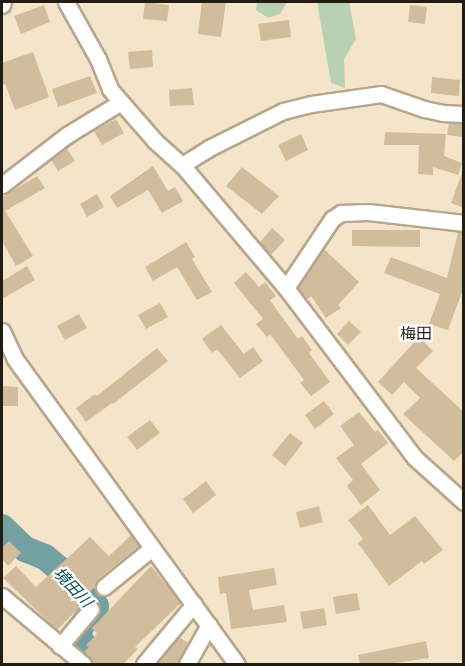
<!DOCTYPE html>
<meta charset="utf-8">
<style>
body{margin:0}
#map{position:relative;width:465px;height:666px;overflow:hidden;background:#f4e4c9;font-family:Inter,"Noto Sans JP",sans-serif}
div>[style]{position:absolute}
.green>*{inset:0;background:#b9d1b3}
.river>*{height:26px;margin:-13px;padding:0 13px;transform-origin:13px;border-radius:13px;background:#73a1a2}
.building>*{inset:0;background:#d1bd9c}
.roads{filter:drop-shadow(2px 0 #b6a78e) drop-shadow(-2px 0 #b6a78e) drop-shadow(0 2px #b6a78e) drop-shadow(0 -2px #b6a78e)}
.street>*{height:15px;margin:-7.5px;padding:0 7.5px;transform-origin:7.5px;border-radius:7.5px;background:#fff}
span{translate:-50% -50%;white-space:nowrap;text-align:center;line-height:1.15;-webkit-text-stroke:4.5px #fff;paint-order:stroke}
.neighbourhood-label{font-size:16px;color:#221c12}
.water-label{font-size:16px;color:#074f51;font-style:italic}
.frame{position:absolute;inset:0;border:3px solid #221c12;pointer-events:none}
</style>
<div id="map">
<div class="green">
<div style="clip-path:polygon(257px 2px,287px 2px,280px 14px,268px 18px,256px 10px)"></div>
<div style="clip-path:polygon(317px 2px,349px 2px,356px 39px,344px 59px,345px 88px,331px 83px)"></div>
</div>
<div class="river">
<div style="left:2px;top:527px;width:32px;rotate:44deg"></div>
<div style="left:25px;top:549px;width:22px;rotate:22deg"></div>
<div style="left:45px;top:557px;width:17px;rotate:40deg"></div>
<div style="left:58px;top:568px;width:13px;rotate:63deg"></div>
<div style="left:64px;top:580px;width:41px;rotate:39.1deg"></div>
<div style="left:96px;top:606px;width:32px;rotate:126deg"></div>
<div style="left:77px;top:632px;width:34px;rotate:63deg"></div>
<div style="left:92px;top:662px;width:2px;rotate:117deg"></div>
</div>
<div class="building">
<div style="clip-path:polygon(145px 2px,169px 5px,167px 21px,143px 19px)"></div>
<div style="clip-path:polygon(202px 2px,226px 2px,221px 37px,198px 34px)"></div>
<div style="clip-path:polygon(44px 5px,50px 22px,21px 34px,14px 16px)"></div>
<div style="clip-path:polygon(410px 5px,427px 7px,425px 24px,408px 22px)"></div>
<div style="clip-path:polygon(289px 20px,291px 37px,261px 41px,258px 24px)"></div>
<div style="clip-path:polygon(152px 50px,153px 67px,130px 69px,128px 52px)"></div>
<div style="clip-path:polygon(33px 52px,49px 97px,15px 110px,5px 84px,2px 85px,2px 63px)"></div>
<div style="clip-path:polygon(90px 76px,97px 93px,58px 107px,52px 89px)"></div>
<div style="clip-path:polygon(432px 77px,460px 80px,459px 96px,431px 93px)"></div>
<div style="clip-path:polygon(192px 88px,194px 105px,170px 106px,169px 90px)"></div>
<div style="clip-path:polygon(116px 119px,124px 133px,102px 145px,94px 131px)"></div>
<div style="clip-path:polygon(449px 123px,464px 124px,462px 137px,447px 135px)"></div>
<div style="clip-path:polygon(385px 132px,446px 134px,444px 156px,462px 163px,458px 175px,433px 167px,433px 175px,418px 174px,419px 145px,384px 145px)"></div>
<div style="clip-path:polygon(301px 134px,308px 150px,286px 161px,278px 145px)"></div>
<div style="clip-path:polygon(67px 149px,75px 161px,58px 171px,51px 160px)"></div>
<div style="clip-path:polygon(153px 166px,168px 191px,175px 187px,183px 201px,162px 213px,148px 190px,117px 208px,110px 196px)"></div>
<div style="clip-path:polygon(242px 167px,279px 196px,262px 214px,226px 186px)"></div>
<div style="clip-path:polygon(462px 173px,464px 174px,464px 208px,451px 203px)"></div>
<div style="clip-path:polygon(37px 176px,45px 188px,5px 211px,33px 256px,16px 266px,2px 241px,2px 197px)"></div>
<div style="clip-path:polygon(97px 194px,104px 207px,87px 217px,80px 204px)"></div>
<div style="clip-path:polygon(272px 228px,285px 240px,271px 255px,260px 242px)"></div>
<div style="clip-path:polygon(352px 230px,420px 230px,420px 247px,352px 246px)"></div>
<div style="clip-path:polygon(458px 232px,464px 233px,464px 287px,448px 330px,429px 324px,440px 294px,384px 273px,391px 257px,447px 278px)"></div>
<div style="clip-path:polygon(186px 242px,195px 257px,192px 259px,212px 292px,197px 300px,177px 267px,153px 281px,145px 267px)"></div>
<div style="clip-path:polygon(324px 249px,359px 282px,338px 305px,341px 308px,326px 318px,311px 296px,308px 299px,298px 288px)"></div>
<div style="clip-path:polygon(27px 266px,35px 280px,2px 299px,2px 281px)"></div>
<div style="clip-path:polygon(246px 272px,259px 287px,265px 282px,276px 296px,270px 300px,298px 339px,302px 336px,312px 350px,309px 353px,330px 382px,311px 396px,300px 383px,304px 380px,270px 334px,267px 337px,256px 324px,263px 319px,234px 283px)"></div>
<div style="clip-path:polygon(160px 303px,168px 317px,146px 329px,138px 315px)"></div>
<div style="clip-path:polygon(79px 314px,87px 328px,65px 340px,57px 326px)"></div>
<div style="clip-path:polygon(349px 321px,361px 332px,348px 345px,337px 334px)"></div>
<div style="clip-path:polygon(221px 325px,244px 354px,253px 347px,263px 361px,240px 378px,217px 349px,212px 353px,202px 339px)"></div>
<div style="clip-path:polygon(419px 337px,433px 351px,416px 368px,464px 412px,464px 452px,454px 461px,403px 414px,420px 398px,404px 382px,392px 395px,378px 382px)"></div>
<div style="clip-path:polygon(157px 348px,168px 361px,113px 404px,112px 403px,86px 422px,76px 408px,95px 394px,97px 396px)"></div>
<div style="clip-path:polygon(2px 386px,18px 387px,18px 406px,2px 406px)"></div>
<div style="clip-path:polygon(324px 401px,334px 414px,315px 429px,305px 415px)"></div>
<div style="clip-path:polygon(359px 412px,375px 432px,378px 430px,388px 443px,361px 464px,380px 490px,361px 505px,347px 486px,353px 480px,336px 458px,354px 445px,340px 426px)"></div>
<div style="clip-path:polygon(150px 420px,160px 433px,137px 450px,127px 437px)"></div>
<div style="clip-path:polygon(290px 433px,303px 443px,285px 466px,272px 455px)"></div>
<div style="clip-path:polygon(206px 481px,216px 495px,193px 513px,183px 499px)"></div>
<div style="clip-path:polygon(368px 505px,390px 535px,415px 516px,443px 550px,424px 564px,422px 561px,389px 586px,358px 543px,363px 539px,348px 520px)"></div>
<div style="clip-path:polygon(319px 506px,323px 522px,300px 528px,296px 512px)"></div>
<div style="clip-path:polygon(131px 535px,139px 546px,98px 579px,94px 588px,80px 601px,83px 604px,57px 630px,3px 578px,16px 566px,36px 587px,90px 537px,109px 556px)"></div>
<div style="clip-path:polygon(9px 541px,21px 553px,8px 566px,2px 559px,2px 548px)"></div>
<div style="clip-path:polygon(151px 566px,181px 603px,135px 647px,138px 649px,123px 664px,93px 664px,84px 652px,89px 647px,86px 645px,97px 634px,92px 628px)"></div>
<div style="clip-path:polygon(274px 568px,277px 585px,249px 590px,253px 610px,284px 605px,287px 622px,231px 629px,226px 593px,220px 594px,218px 577px)"></div>
<div style="clip-path:polygon(357px 593px,360px 610px,336px 614px,333px 597px)"></div>
<div style="clip-path:polygon(324px 608px,327px 625px,303px 629px,300px 612px)"></div>
<div style="clip-path:polygon(179px 637px,188px 643px,177px 664px,156px 664px)"></div>
<div style="clip-path:polygon(426px 641px,429px 658px,388px 664px,360px 664px,358px 655px)"></div>
</div>
<div class="roads">
<div class="street">
<div style="left:66px;top:2px;width:65px;rotate:60.7deg"></div>
<div style="left:98px;top:59px;width:32px;rotate:68deg"></div>
<div style="left:110px;top:89px;width:17px;rotate:50deg"></div>
<div style="left:121px;top:102px;width:52px;rotate:48.9deg"></div>
<div style="left:155px;top:141px;width:36px;rotate:42deg"></div>
<div style="left:182px;top:165px;width:161px;rotate:49.8deg"></div>
<div style="left:286px;top:288px;width:213px;rotate:52.8deg"></div>
<div style="left:415px;top:458px;width:66px;rotate:41.9deg"></div>
<div style="left:2px;top:5px;width:3px;rotate:-72deg"></div>
<div style="left:182px;top:165px;width:32px;rotate:-32deg"></div>
<div style="left:209px;top:148px;width:83px;rotate:-26.6deg"></div>
<div style="left:283px;top:111px;width:29px;rotate:-14deg"></div>
<div style="left:311px;top:104px;width:71px;rotate:-8.1deg"></div>
<div style="left:381px;top:94px;width:46px;rotate:19.2deg"></div>
<div style="left:424px;top:109px;width:19px;rotate:12deg"></div>
<div style="left:443px;top:113px;width:21px;rotate:3deg"></div>
<div style="left:2px;top:185px;width:82px;rotate:-37.6deg"></div>
<div style="left:67px;top:135px;width:63px;rotate:-31.4deg"></div>
<div style="left:286px;top:288px;width:83px;rotate:-56.3deg"></div>
<div style="left:332px;top:219px;width:11px;rotate:-34deg"></div>
<div style="left:341px;top:213px;width:27px;rotate:-2deg"></div>
<div style="left:368px;top:212px;width:97px;rotate:6.5deg"></div>
<div style="left:2px;top:331px;width:31px;rotate:65deg"></div>
<div style="left:15px;top:359px;width:377px;rotate:54deg"></div>
<div style="left:104px;top:587px;width:62px;rotate:-39.1deg"></div>
<div style="left:2px;top:596px;width:106px;rotate:40deg"></div>
<div style="left:60px;top:646px;width:48px;rotate:-50deg"></div>
<div style="left:144px;top:664px;width:78px;rotate:-50.2deg"></div>
<div style="left:187px;top:664px;width:45px;rotate:-60.6deg"></div>
</div>
</div>
<div class="neighbourhood-label">
<span style="left:416px;top:333px">梅田</span>
</div>
<div class="water-label">
<span style="left:73px;top:587px;rotate:47deg">境田川</span>
</div>
<div class="frame"></div>
</div>
